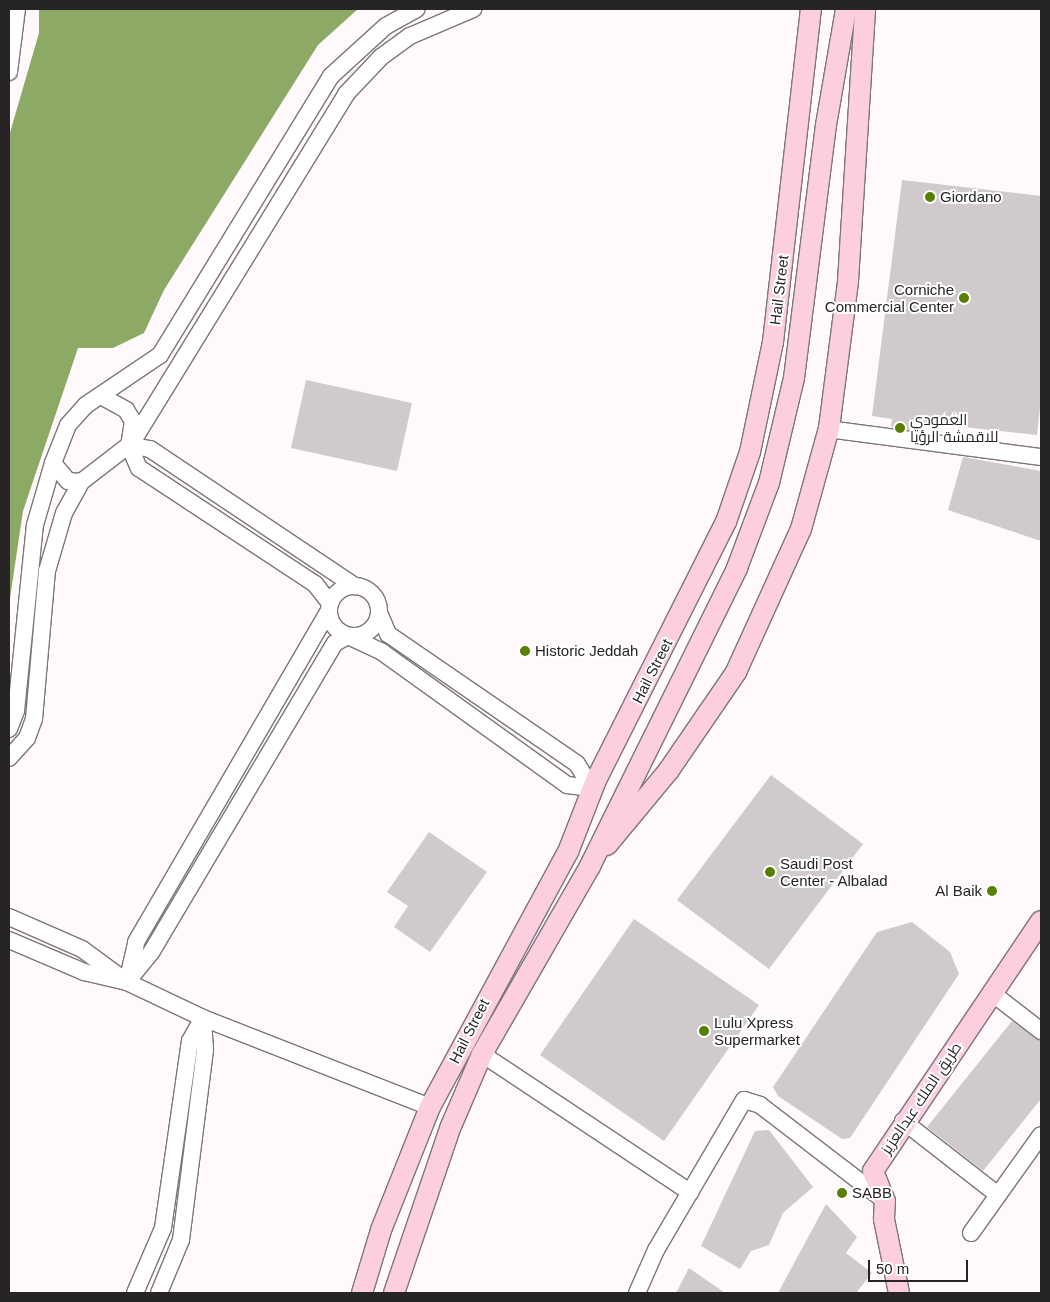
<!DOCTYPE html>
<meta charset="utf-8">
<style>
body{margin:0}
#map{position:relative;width:1050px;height:1302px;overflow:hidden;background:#fff9fb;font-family:Helvetica,Cairo,sans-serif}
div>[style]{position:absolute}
.water>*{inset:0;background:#8ca966}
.building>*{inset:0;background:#d1cacc}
.roads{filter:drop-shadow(1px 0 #7d7678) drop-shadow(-1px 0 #7d7678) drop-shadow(0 1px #7d7678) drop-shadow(0 -1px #7d7678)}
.minor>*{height:16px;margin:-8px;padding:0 8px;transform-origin:8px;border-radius:8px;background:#fff}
.minor>.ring{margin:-8px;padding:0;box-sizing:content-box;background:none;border:16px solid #fff;border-radius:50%}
.major>*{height:20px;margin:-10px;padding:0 10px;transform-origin:10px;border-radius:10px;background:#fccede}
.dots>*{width:14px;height:14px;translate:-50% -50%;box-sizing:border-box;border:2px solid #fff;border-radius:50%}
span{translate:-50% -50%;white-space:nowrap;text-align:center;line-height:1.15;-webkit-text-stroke:4px #fff;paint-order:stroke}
.poi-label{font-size:15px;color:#272425}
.left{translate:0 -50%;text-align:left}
.right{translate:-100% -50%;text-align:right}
.street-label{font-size:15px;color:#272425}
.frame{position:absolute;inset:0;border:10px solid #272425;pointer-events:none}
.scale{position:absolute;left:868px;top:1260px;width:100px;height:22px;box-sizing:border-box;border:2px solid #272425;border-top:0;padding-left:6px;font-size:15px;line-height:18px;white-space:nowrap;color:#272425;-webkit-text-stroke:4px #fff;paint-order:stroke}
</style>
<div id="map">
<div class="water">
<div style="clip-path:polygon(39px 9px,358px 9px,318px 45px,164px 290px,144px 333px,113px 348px,78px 348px,23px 511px,9px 605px,9px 136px,39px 33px)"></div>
</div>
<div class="building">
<div style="clip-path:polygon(902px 180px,1041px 196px,1041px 399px,1037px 435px,911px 421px,910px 430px,891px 427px,892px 419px,872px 416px)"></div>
<div style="clip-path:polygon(306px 380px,412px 403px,397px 471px,291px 448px)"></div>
<div style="clip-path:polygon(963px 457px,1041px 471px,1041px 541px,948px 510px)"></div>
<div style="clip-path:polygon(771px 775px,863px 844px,769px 969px,677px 900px)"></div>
<div style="clip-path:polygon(429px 832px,487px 872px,430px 952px,394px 927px,408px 906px,387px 892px)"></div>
<div style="clip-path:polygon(634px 919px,759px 1005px,664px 1141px,540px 1055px)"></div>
<div style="clip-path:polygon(912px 922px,950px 952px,959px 974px,850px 1138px,842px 1139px,778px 1096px,773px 1087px,877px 932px)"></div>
<div style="clip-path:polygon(1012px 1021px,1041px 1041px,1041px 1099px,983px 1171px,927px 1127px)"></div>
<div style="clip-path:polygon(769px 1130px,813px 1187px,783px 1213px,769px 1245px,751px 1251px,740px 1269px,701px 1246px,755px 1131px)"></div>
<div style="clip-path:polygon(826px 1204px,857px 1237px,846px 1253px,872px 1273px,856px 1293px,778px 1293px)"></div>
<div style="clip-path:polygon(689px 1268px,725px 1293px,676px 1293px)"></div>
</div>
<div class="roads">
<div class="minor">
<div style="left:9px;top:72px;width:64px;rotate:-82.8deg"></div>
<div style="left:101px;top:396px;width:29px;rotate:29deg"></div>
<div style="left:126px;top:410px;width:13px;rotate:58deg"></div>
<div style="left:133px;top:421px;width:24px;rotate:99deg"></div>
<div style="left:129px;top:445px;width:61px;rotate:142.4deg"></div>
<div style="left:81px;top:482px;width:13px;rotate:-176deg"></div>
<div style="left:68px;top:481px;width:23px;rotate:-130deg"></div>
<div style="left:53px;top:463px;width:41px;rotate:-68.5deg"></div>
<div style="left:68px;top:425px;width:27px;rotate:-48deg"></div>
<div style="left:86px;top:405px;width:89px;rotate:-34deg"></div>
<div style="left:160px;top:355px;width:327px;rotate:-58.5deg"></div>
<div style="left:331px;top:76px;width:74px;rotate:-42.3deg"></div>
<div style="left:386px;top:26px;width:35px;rotate:-29deg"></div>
<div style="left:828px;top:429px;width:215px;rotate:7.5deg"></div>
<div style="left:131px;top:444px;width:411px;rotate:-58.4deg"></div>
<div style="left:346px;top:94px;width:51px;rotate:-46.6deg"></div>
<div style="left:381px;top:57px;width:36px;rotate:-36deg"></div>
<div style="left:410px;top:36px;width:69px;rotate:-23.2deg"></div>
<div style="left:129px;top:445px;width:21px;rotate:11deg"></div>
<div style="left:150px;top:449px;width:247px;rotate:33.8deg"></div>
<div style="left:129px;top:445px;width:25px;rotate:67deg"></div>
<div style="left:139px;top:468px;width:211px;rotate:33.4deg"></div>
<div style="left:315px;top:584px;width:24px;rotate:52deg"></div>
<div class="ring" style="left:329px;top:586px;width:34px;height:34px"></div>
<div style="left:380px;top:615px;width:21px;rotate:67deg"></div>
<div style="left:388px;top:634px;width:229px;rotate:34.5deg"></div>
<div style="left:577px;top:764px;width:28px;rotate:58deg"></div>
<div style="left:9px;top:729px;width:19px;rotate:-69deg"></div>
<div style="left:16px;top:711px;width:187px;rotate:-84.2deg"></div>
<div style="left:35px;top:525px;width:65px;rotate:-73.8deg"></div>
<div style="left:9px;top:758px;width:27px;rotate:-48deg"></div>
<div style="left:27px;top:738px;width:20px;rotate:-70deg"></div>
<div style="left:34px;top:719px;width:149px;rotate:-85deg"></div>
<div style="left:47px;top:571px;width:60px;rotate:-73.7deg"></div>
<div style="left:64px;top:513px;width:35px;rotate:-61deg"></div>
<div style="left:9px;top:917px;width:80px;rotate:23.7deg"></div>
<div style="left:82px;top:949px;width:56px;rotate:36.3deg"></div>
<div style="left:127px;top:982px;width:84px;rotate:25.3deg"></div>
<div style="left:203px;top:1018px;width:244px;rotate:21.4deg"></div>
<div style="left:9px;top:940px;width:82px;rotate:23.1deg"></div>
<div style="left:84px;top:972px;width:44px;rotate:13.1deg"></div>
<div style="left:127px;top:982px;width:40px;rotate:-51deg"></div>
<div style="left:152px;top:951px;width:358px;rotate:-59.3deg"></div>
<div style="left:335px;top:643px;width:15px;rotate:-28deg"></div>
<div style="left:348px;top:636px;width:38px;rotate:25deg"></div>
<div style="left:382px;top:652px;width:228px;rotate:35.7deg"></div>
<div style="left:567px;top:785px;width:25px;rotate:7deg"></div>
<div style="left:128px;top:978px;width:37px;rotate:-77deg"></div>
<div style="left:136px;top:942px;width:383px;rotate:-59.8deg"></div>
<div style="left:992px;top:993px;width:62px;rotate:37.8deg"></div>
<div style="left:482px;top:1054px;width:250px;rotate:33.6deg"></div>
<div style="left:903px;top:1121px;width:120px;rotate:37.9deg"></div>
<div style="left:971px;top:1233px;width:120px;rotate:-54.5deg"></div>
<div style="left:135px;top:1293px;width:71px;rotate:-66.7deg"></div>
<div style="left:163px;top:1228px;width:189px;rotate:-81.8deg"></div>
<div style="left:190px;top:1041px;width:26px;rotate:-61deg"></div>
<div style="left:159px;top:1293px;width:57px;rotate:-67.5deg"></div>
<div style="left:181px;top:1240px;width:193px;rotate:-82.8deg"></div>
<div style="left:205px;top:1049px;width:31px;rotate:-94deg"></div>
<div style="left:637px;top:1293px;width:47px;rotate:-66.2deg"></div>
<div style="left:656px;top:1250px;width:174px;rotate:-59.6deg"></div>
<div style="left:744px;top:1100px;width:17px;rotate:17deg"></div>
<div style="left:760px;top:1105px;width:158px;rotate:37.5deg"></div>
</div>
<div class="major">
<div style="left:607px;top:845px;width:97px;rotate:-50.4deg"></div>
<div style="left:669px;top:770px;width:119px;rotate:-55.6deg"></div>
<div style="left:736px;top:672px;width:157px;rotate:-65.6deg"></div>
<div style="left:801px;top:529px;width:105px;rotate:-74.5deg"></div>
<div style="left:829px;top:428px;width:148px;rotate:-82.6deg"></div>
<div style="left:848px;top:281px;width:273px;rotate:-86.4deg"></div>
<div style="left:362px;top:1293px;width:66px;rotate:-73.2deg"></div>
<div style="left:381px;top:1230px;width:132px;rotate:-68.3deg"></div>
<div style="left:430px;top:1107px;width:290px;rotate:-61.6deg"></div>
<div style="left:568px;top:852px;width:77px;rotate:-68.7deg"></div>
<div style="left:596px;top:780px;width:289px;rotate:-63.3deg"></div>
<div style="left:726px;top:522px;width:74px;rotate:-71.1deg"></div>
<div style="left:750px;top:452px;width:112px;rotate:-78.2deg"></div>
<div style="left:773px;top:342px;width:335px;rotate:-83.5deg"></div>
<div style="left:394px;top:1293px;width:176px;rotate:-71.2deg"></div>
<div style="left:451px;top:1126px;width:78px;rotate:-66.7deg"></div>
<div style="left:482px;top:1054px;width:217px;rotate:-60.1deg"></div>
<div style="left:590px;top:866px;width:332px;rotate:-63.7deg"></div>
<div style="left:737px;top:568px;width:91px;rotate:-69.4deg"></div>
<div style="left:769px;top:483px;width:108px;rotate:-76.6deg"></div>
<div style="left:794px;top:378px;width:255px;rotate:-82.8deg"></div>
<div style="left:826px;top:125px;width:118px;rotate:-80.2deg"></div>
<div style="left:899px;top:1293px;width:76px;rotate:-101.5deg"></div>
<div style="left:884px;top:1219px;width:18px;rotate:-87deg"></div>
<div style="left:885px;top:1201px;width:32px;rotate:-112deg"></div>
<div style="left:873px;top:1171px;width:301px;rotate:-56.1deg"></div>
</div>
</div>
<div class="dots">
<div style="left:930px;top:197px;background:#577f00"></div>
<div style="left:964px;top:298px;background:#577f00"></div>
<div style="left:900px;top:428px;background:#577f00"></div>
<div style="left:525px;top:651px;background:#577f00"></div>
<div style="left:770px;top:872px;background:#577f00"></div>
<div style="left:992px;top:891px;background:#577f00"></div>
<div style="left:704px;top:1031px;background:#577f00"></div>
<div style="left:842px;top:1193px;background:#577f00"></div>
</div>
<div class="poi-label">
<span class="left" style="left:940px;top:197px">Giordano</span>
<span class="right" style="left:954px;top:298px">Corniche<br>Commercial Center</span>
<span class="left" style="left:910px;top:428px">العمودي<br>للاقمشة الرؤيا</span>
<span class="left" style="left:535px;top:651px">Historic Jeddah</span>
<span class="left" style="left:780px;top:872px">Saudi Post<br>Center - Albalad</span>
<span class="right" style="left:982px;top:891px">Al Baik</span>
<span class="left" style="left:714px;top:1031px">Lulu Xpress<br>Supermarket</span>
<span class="left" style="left:852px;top:1193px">SABB</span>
</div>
<div class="street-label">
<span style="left:779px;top:290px;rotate:-83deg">Hail Street</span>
<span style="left:652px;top:671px;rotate:-63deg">Hail Street</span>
<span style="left:469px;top:1031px;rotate:-63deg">Hail Street</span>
<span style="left:921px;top:1098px;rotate:-56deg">طريق الملك عبدالعزيز</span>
</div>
<div class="frame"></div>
<div class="scale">50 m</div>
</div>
